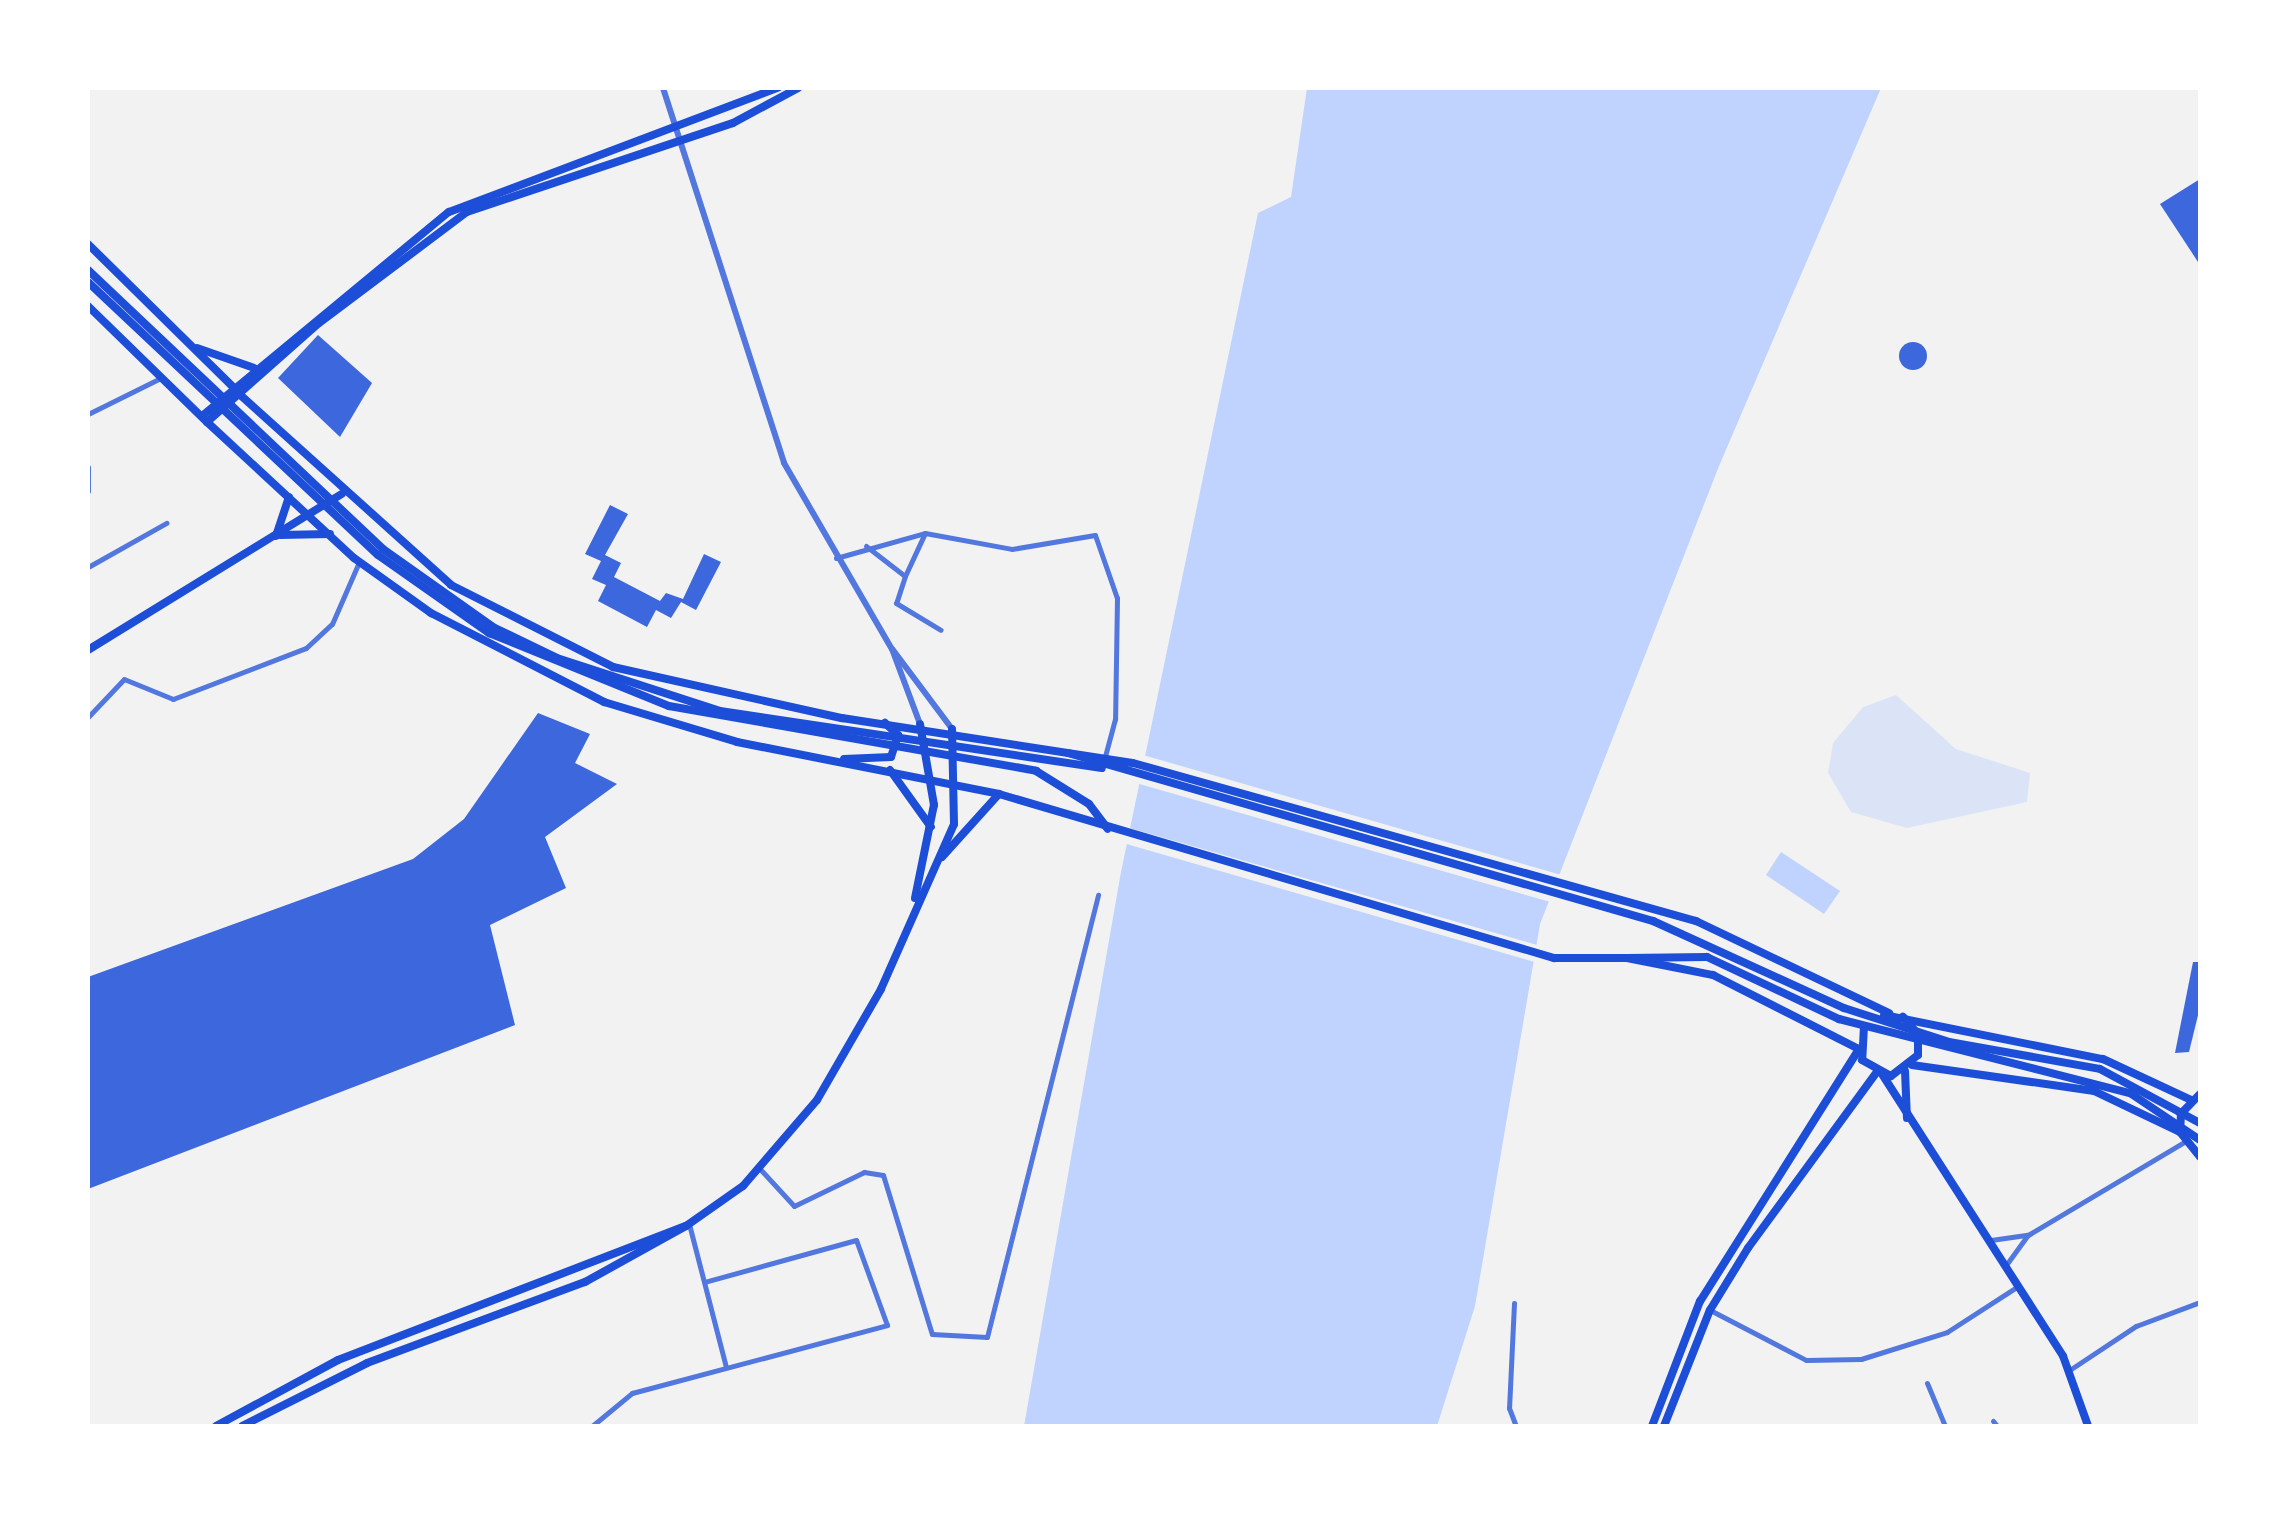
<!DOCTYPE html>
<style>
body{margin:0}
#map{position:relative;width:2288px;height:1514px;overflow:hidden;background:#f2f2f2;font-family:"Alegreya Sans",sans-serif}
div>[style]{position:absolute}
.green>*{inset:0;background:#dbe4f7}
.water>*{inset:0;background:#bfd3fe}
.pier>*{inset:0;background:#f2f2f2}
.building>*{inset:0;background:#3d67dc}
.round{border-radius:50%}
.minor>*{height:5px;margin:-2.5px;padding:0 2.5px;transform-origin:2.5px;border-radius:2.5px;background:#5277de}
.tertiary>*{height:6px;margin:-3px;padding:0 3px;transform-origin:3px;border-radius:3px;background:#5277de}
.secondary>*{height:8px;margin:-4px;padding:0 4px;transform-origin:4px;border-radius:4px;background:#1d4ed8}
.primary>*{height:8px;margin:-4px;padding:0 4px;transform-origin:4px;border-radius:4px;background:#1d4ed8}
.trunk>*{height:8px;margin:-4px;padding:0 4px;transform-origin:4px;border-radius:4px;background:#1d4ed8}
span{translate:-50% -50%;white-space:nowrap;text-align:center;line-height:1.15;-webkit-text-stroke:8px #fff;paint-order:stroke}
.frame{position:absolute;inset:0;border:90px solid #fff;pointer-events:none}
</style>
<div id="map">
<div class="green">
<div style="clip-path:polygon(1896px 695px,1956px 749px,2030px 773px,2027px 802px,1907px 828px,1851px 812px,1828px 773px,1833px 743px,1863px 707px)"></div>
</div>
<div class="water">
<div style="clip-path:polygon(1307px 88px,1881px 88px,1719px 466px,1540px 924px,1475px 1306px,1437px 1426px,1024px 1426px,1121px 872px,1258px 213px,1291px 197px)"></div>
<div style="clip-path:polygon(1781px 852px,1840px 891px,1824px 914px,1766px 875px)"></div>
</div>
<div class="pier">
<div style="clip-path:polygon(1143px 755px,1565px 876px,1554px 903px,1136px 783px)"></div>
<div style="clip-path:polygon(1126px 827px,1541px 946px,1538px 963px,1123px 843px)"></div>
</div>
<div class="building">
<div style="clip-path:polygon(2200px 179px,2200px 265px,2160px 204px)"></div>
<div style="clip-path:polygon(318px 335px,372px 383px,340px 437px,278px 378px)"></div>
<div class="round" style="left:1899px;top:342px;width:28px;height:28px"></div>
<div style="clip-path:polygon(610px 505px,628px 514px,605px 555px,621px 563px,614px 577px,660px 601px,666px 593px,683px 599px,704px 554px,721px 562px,696px 610px,681px 602px,671px 618px,656px 610px,647px 627px,598px 601px,606px 585px,592px 579px,601px 561px,585px 554px)"></div>
<div style="clip-path:polygon(538px 713px,590px 734px,575px 763px,617px 784px,545px 837px,566px 888px,490px 925px,515px 1025px,88px 1189px,88px 977px,413px 859px,464px 819px)"></div>
<div style="clip-path:polygon(2193px 962px,2200px 962px,2200px 1007px,2189px 1052px,2175px 1053px)"></div>
</div>
<div class="minor">
<div style="left:88px;top:414px;width:81px;rotate:-26.3deg"></div>
<div style="left:88px;top:467px;width:24px;rotate:90deg"></div>
<div style="left:866px;top:546px;width:49px;rotate:37.6deg"></div>
<div style="left:905px;top:576px;width:28px;rotate:108deg"></div>
<div style="left:896px;top:603px;width:52px;rotate:31deg"></div>
<div style="left:836px;top:558px;width:92px;rotate:-15.7deg"></div>
<div style="left:925px;top:533px;width:88px;rotate:10.4deg"></div>
<div style="left:1012px;top:549px;width:84px;rotate:-9.6deg"></div>
<div style="left:1095px;top:535px;width:67px;rotate:70.8deg"></div>
<div style="left:1117px;top:598px;width:121px;rotate:90.9deg"></div>
<div style="left:1115px;top:719px;width:38px;rotate:105deg"></div>
<div style="left:88px;top:567px;width:90px;rotate:-29.4deg"></div>
<div style="left:905px;top:576px;width:47px;rotate:-65.1deg"></div>
<div style="left:88px;top:717px;width:52px;rotate:-46.5deg"></div>
<div style="left:124px;top:679px;width:53px;rotate:22.2deg"></div>
<div style="left:173px;top:699px;width:142px;rotate:-21deg"></div>
<div style="left:306px;top:648px;width:35px;rotate:-43deg"></div>
<div style="left:332px;top:624px;width:68px;rotate:-66.5deg"></div>
<div style="left:760px;top:1169px;width:50px;rotate:47.4deg"></div>
<div style="left:794px;top:1206px;width:78px;rotate:-25.9deg"></div>
<div style="left:864px;top:1172px;width:19px;rotate:9deg"></div>
<div style="left:883px;top:1175px;width:166px;rotate:72.9deg"></div>
<div style="left:932px;top:1334px;width:55px;rotate:3.1deg"></div>
<div style="left:987px;top:1337px;width:456px;rotate:-75.9deg"></div>
<div style="left:689px;top:1224px;width:148px;rotate:75.5deg"></div>
<div style="left:1991px;top:1240px;width:37px;rotate:-8deg"></div>
<div style="left:2006px;top:1265px;width:37px;rotate:-54deg"></div>
<div style="left:2028px;top:1235px;width:182px;rotate:-30.8deg"></div>
<div style="left:1514px;top:1303px;width:105px;rotate:92.7deg"></div>
<div style="left:1509px;top:1408px;width:19px;rotate:69deg"></div>
<div style="left:1710px;top:1310px;width:108px;rotate:27.5deg"></div>
<div style="left:1806px;top:1360px;width:55px;rotate:-1deg"></div>
<div style="left:1861px;top:1359px;width:90px;rotate:-17.4deg"></div>
<div style="left:1947px;top:1332px;width:85px;rotate:-32.9deg"></div>
<div style="left:2071px;top:1369px;width:78px;rotate:-33.5deg"></div>
<div style="left:2136px;top:1326px;width:68px;rotate:-20.6deg"></div>
<div style="left:1927px;top:1383px;width:47px;rotate:67.3deg"></div>
<div style="left:1993px;top:1421px;width:6px;rotate:51deg"></div>
<div style="left:592px;top:1426px;width:52px;rotate:-39.5deg"></div>
<div style="left:632px;top:1393px;width:264px;rotate:-14.9deg"></div>
<div style="left:887px;top:1325px;width:90px;rotate:-110deg"></div>
<div style="left:856px;top:1240px;width:157px;rotate:164.5deg"></div>
<div style="left:1890px;top:1426px;width:17px"></div>
</div>
<div class="tertiary">
<div style="left:663px;top:88px;width:394px;rotate:72.1deg"></div>
<div style="left:784px;top:463px;width:215px;rotate:59.9deg"></div>
<div style="left:892px;top:649px;width:80px;rotate:69.5deg"></div>
<div style="left:893px;top:650px;width:99px;rotate:53.2deg"></div>
</div>
<div class="secondary">
<div style="left:280px;top:535px;width:50px;rotate:-1.1deg"></div>
<div style="left:276px;top:536px;width:41px;rotate:-71.6deg"></div>
<div style="left:88px;top:650px;width:298px;rotate:-31.6deg"></div>
<div style="left:1905px;top:1071px;width:47px;rotate:87.6deg"></div>
<div style="left:1882px;top:1074px;width:335px;rotate:57.3deg"></div>
<div style="left:2063px;top:1356px;width:74px;rotate:70.3deg"></div>
</div>
<div class="primary">
<div style="left:88px;top:270px;width:406px;rotate:43.4deg"></div>
<div style="left:383px;top:549px;width:135px;rotate:35.3deg"></div>
<div style="left:493px;top:627px;width:71px;rotate:25.8deg"></div>
<div style="left:557px;top:658px;width:171px;rotate:18deg"></div>
<div style="left:720px;top:711px;width:386px;rotate:8.5deg"></div>
<div style="left:88px;top:282px;width:398px;rotate:43.3deg"></div>
<div style="left:378px;top:555px;width:136px;rotate:35.1deg"></div>
<div style="left:489px;top:633px;width:194px;rotate:22.1deg"></div>
<div style="left:669px;top:706px;width:373px;rotate:10deg"></div>
<div style="left:1036px;top:771px;width:62px;rotate:31.9deg"></div>
<div style="left:1089px;top:804px;width:31px;rotate:53deg"></div>
<div style="left:237px;top:392px;width:288px;rotate:42deg"></div>
<div style="left:451px;top:585px;width:182px;rotate:26.8deg"></div>
<div style="left:613px;top:667px;width:235px;rotate:12.6deg"></div>
<div style="left:842px;top:718px;width:294px;rotate:8.8deg"></div>
<div style="left:1133px;top:763px;width:585px;rotate:15.68deg"></div>
<div style="left:1696px;top:921px;width:214px;rotate:25.5deg"></div>
<div style="left:207px;top:422px;width:200px;rotate:42.8deg"></div>
<div style="left:354px;top:558px;width:95px;rotate:35.5deg"></div>
<div style="left:431px;top:613px;width:195px;rotate:27.2deg"></div>
<div style="left:604px;top:702px;width:139px;rotate:16.7deg"></div>
<div style="left:737px;top:742px;width:267px;rotate:11.2deg"></div>
<div style="left:999px;top:794px;width:579px;rotate:16.46deg"></div>
<div style="left:1554px;top:958px;width:73px"></div>
<div style="left:1627px;top:958px;width:88px;rotate:11.2deg"></div>
<div style="left:1713px;top:975px;width:164px;rotate:26.9deg"></div>
<div style="left:1859px;top:1049px;width:298px;rotate:122.2deg"></div>
<div style="left:1700px;top:1301px;width:134px;rotate:111deg"></div>
<div style="left:1068px;top:753px;width:609px;rotate:16.02deg"></div>
<div style="left:1653px;top:921px;width:210px;rotate:24.5deg"></div>
<div style="left:1844px;top:1008px;width:110px;rotate:17.9deg"></div>
<div style="left:1949px;top:1042px;width:153px;rotate:10.1deg"></div>
<div style="left:2100px;top:1069px;width:114px;rotate:28.4deg"></div>
<div style="left:844px;top:759px;width:47px;rotate:-2.4deg"></div>
<div style="left:891px;top:757px;width:23px;rotate:-72deg"></div>
<div style="left:898px;top:735px;width:18px;rotate:-137deg"></div>
<div style="left:890px;top:770px;width:70px;rotate:54.3deg"></div>
<div style="left:942px;top:857px;width:85px;rotate:-47.9deg"></div>
<div style="left:915px;top:898px;width:95px;rotate:-78.5deg"></div>
<div style="left:934px;top:805px;width:82px;rotate:-99.8deg"></div>
<div style="left:1627px;top:958px;width:80px;rotate:-0.7deg"></div>
<div style="left:1707px;top:957px;width:146px;rotate:25.2deg"></div>
<div style="left:1839px;top:1019px;width:300px;rotate:14.3deg"></div>
<div style="left:2130px;top:1093px;width:84px;rotate:33.9deg"></div>
<div style="left:1884px;top:1015px;width:223px;rotate:11.4deg"></div>
<div style="left:2103px;top:1059px;width:97px;rotate:25deg"></div>
<div style="left:1864px;top:1026px;width:34px;rotate:93deg"></div>
<div style="left:1862px;top:1060px;width:33px;rotate:29deg"></div>
<div style="left:1891px;top:1076px;width:34px;rotate:-38deg"></div>
<div style="left:1918px;top:1055px;width:21px;rotate:-90deg"></div>
<div style="left:1918px;top:1034px;width:23px;rotate:-131deg"></div>
<div style="left:1912px;top:1065px;width:184px;rotate:8.1deg"></div>
<div style="left:2094px;top:1091px;width:95px;rotate:25.5deg"></div>
<div style="left:2200px;top:1094px;width:28px;rotate:134deg"></div>
<div style="left:2181px;top:1114px;width:18px;rotate:93deg"></div>
<div style="left:2180px;top:1132px;width:32px;rotate:51deg"></div>
<div style="left:216px;top:1426px;width:139px;rotate:-28.4deg"></div>
<div style="left:338px;top:1360px;width:373px;rotate:-21.1deg"></div>
<div style="left:686px;top:1226px;width:70px;rotate:-35.1deg"></div>
<div style="left:743px;top:1186px;width:113px;rotate:-49.3deg"></div>
<div style="left:817px;top:1100px;width:128px;rotate:-60deg"></div>
<div style="left:881px;top:989px;width:180px;rotate:-66.1deg"></div>
<div style="left:954px;top:824px;width:95px;rotate:-91.2deg"></div>
<div style="left:242px;top:1426px;width:140px;rotate:-26.7deg"></div>
<div style="left:367px;top:1363px;width:233px;rotate:-20.4deg"></div>
<div style="left:585px;top:1282px;width:115px;rotate:-29deg"></div>
<div style="left:1664px;top:1426px;width:125px;rotate:-68.4deg"></div>
<div style="left:1710px;top:1310px;width:73px;rotate:-58.5deg"></div>
<div style="left:1748px;top:1248px;width:217px;rotate:-53.8deg"></div>
</div>
<div class="trunk">
<div style="left:88px;top:244px;width:205px;rotate:44.6deg"></div>
<div style="left:88px;top:306px;width:166px;rotate:44.3deg"></div>
<div style="left:207px;top:422px;width:149px;rotate:-41.5deg"></div>
<div style="left:319px;top:323px;width:185px;rotate:-36.9deg"></div>
<div style="left:467px;top:212px;width:280px;rotate:-18.5deg"></div>
<div style="left:733px;top:123px;width:74px;rotate:-28.3deg"></div>
<div style="left:197px;top:348px;width:60px;rotate:19.3deg"></div>
<div style="left:202px;top:416px;width:320px;rotate:-39.6deg"></div>
<div style="left:449px;top:212px;width:352px;rotate:-20.7deg"></div>
</div>
<div class="frame"></div>
</div>
